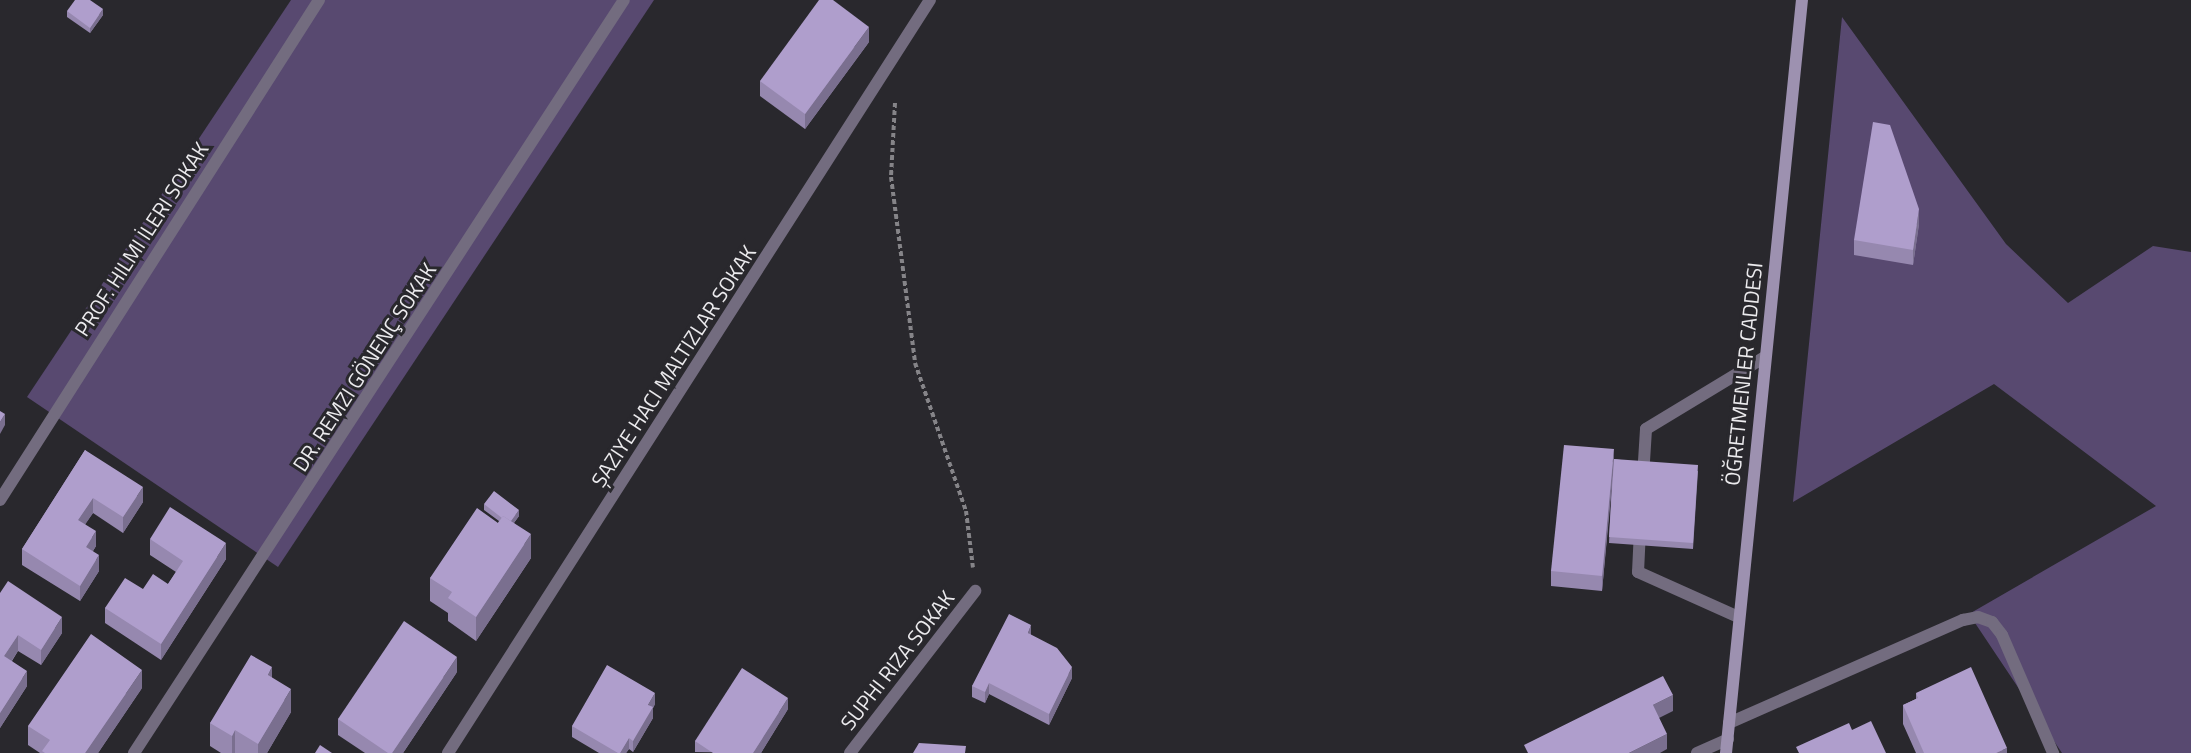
<!DOCTYPE html>
<meta charset="utf-8">
<style>
body{margin:0}
#map{position:relative;width:2191px;height:753px;overflow:hidden;background:#29282d;font-family:"Titillium Web",sans-serif}
div>[style]{position:absolute}
.green>*{inset:0;background:#584970}
.path>*{height:4px;margin-top:-2px;transform-origin:0;background:repeating-linear-gradient(90deg,#858488 0 4.5px,transparent 0 7.5px)}
.lane>*{height:12px;margin:-6px;padding:0 6px;transform-origin:6px;border-radius:6px;background:#736c7f}
.street>*{height:12px;margin:-6px;padding:0 6px;transform-origin:6px;border-radius:6px;background:#736c7f}
.secondary>*{height:12px;margin:-6px;padding:0 6px;transform-origin:6px;border-radius:6px;background:#9d91b0}
.wall>*{inset:0;background:#9688af}
.shaded-wall>*{inset:0;background:#7a6f8f}
.building>*{inset:0;background:#af9ecc}
span{translate:-50% -50%;white-space:nowrap;text-align:center;line-height:1.15;-webkit-text-stroke:6px #29282d;paint-order:stroke}
.street-label{font-size:21px;color:#ecebee}
</style>
<div id="map">
<div class="green">
<div style="clip-path:polygon(291px 0,654px 0,278px 567px,27px 397px)"></div>
<div style="clip-path:polygon(1842px 17px,2006px 244px,2068px 303px,2153px 246px,2191px 252px,2191px 753px,2062px 753px,1969px 614px,2156px 506px,1994px 384px,1793px 502px)"></div>
</div>
<div class="path">
<div style="left:895px;top:103px;width:74px;rotate:93.1deg"></div>
<div style="left:891px;top:177px;width:188px;rotate:82.6deg"></div>
<div style="left:915px;top:363px;width:157px;rotate:71deg"></div>
<div style="left:966px;top:511px;width:57px;rotate:83deg"></div>
</div>
<div class="lane">
<div style="left:1643px;top:477px;width:48px;rotate:-86.4deg"></div>
<div style="left:1646px;top:429px;width:139px;rotate:-31.2deg"></div>
<div style="left:1640px;top:530px;width:42px;rotate:92.7deg"></div>
<div style="left:1638px;top:572px;width:110px;rotate:24.2deg"></div>
<div style="left:1697px;top:753px;width:34px;rotate:-24deg"></div>
</div>
<div class="street">
<div style="left:0;top:500px;width:593px;rotate:-57.46deg"></div>
<div style="left:1729px;top:723px;width:256px;rotate:-23.8deg"></div>
<div style="left:1963px;top:620px;width:15px;rotate:-11deg"></div>
<div style="left:1978px;top:617px;width:15px;rotate:20deg"></div>
<div style="left:1992px;top:622px;width:16px;rotate:52deg"></div>
<div style="left:2002px;top:635px;width:129px;rotate:66.6deg"></div>
<div style="left:134px;top:753px;width:898px;rotate:-56.95deg"></div>
<div style="left:448px;top:753px;width:894px;rotate:-57.38deg"></div>
<div style="left:850px;top:753px;width:205px;rotate:-52.3deg"></div>
</div>
<div class="secondary">
<div style="left:1726px;top:753px;width:757px;rotate:-84.24deg"></div>
</div>
<div class="wall">
<div style="clip-path:polygon(67px 11px,103px 15px,90px 33px,67px 17px)"></div>
<div style="clip-path:polygon(869px 42px,805px 129px,760px 96px,760px 81px)"></div>
<div style="clip-path:polygon(1919px 224px,1913px 265px,1854px 255px,1854px 240px)"></div>
<div style="clip-path:polygon(85px 450px,143px 502px,123px 533px,93px 513px,85px 524px,96px 546px,93px 551px,99px 571px,80px 601px,22px 565px,22px 549px)"></div>
<div style="clip-path:polygon(1614px 459px,1698px 471px,1693px 549px,1609px 543px,1612px 480px,1602px 591px,1551px 586px,1551px 571px)"></div>
<div style="clip-path:polygon(484px 504px,519px 516px,514px 523px,531px 558px,476px 641px,448px 621px,448px 613px,430px 601px,430px 578px,498px 523px,499px 521px,484px 510px)"></div>
<div style="clip-path:polygon(150px 539px,226px 559px,161px 660px,105px 623px,105px 608px,143px 589px,168px 584px,176px 572px,150px 555px)"></div>
<div style="clip-path:polygon(0 593px,62px 633px,41px 665px,18px 651px,12px 661px,27px 686px,0 728px)"></div>
<div style="clip-path:polygon(1031px 635px,1072px 678px,1049px 725px,989px 694px,985px 703px,972px 697px,972px 686px)"></div>
<div style="clip-path:polygon(457px 672px,403px 753px,365px 753px,338px 735px,338px 719px)"></div>
<div style="clip-path:polygon(272px 678px,291px 712px,267px 753px,221px 753px,210px 746px,210px 723px)"></div>
<div style="clip-path:polygon(142px 688px,98px 753px,40px 753px,28px 745px,28px 726px)"></div>
<div style="clip-path:polygon(1916px 693px,2007px 753px,1916px 753px,1903px 724px,1903px 705px,1916px 699px)"></div>
<div style="clip-path:polygon(655px 704px,653px 708px,653px 718px,633px 752px,629px 749px,626px 753px,599px 753px,572px 737px,572px 726px)"></div>
<div style="clip-path:polygon(788px 709px,761px 753px,695px 752px,695px 741px)"></div>
</div>
<div class="shaded-wall">
<div style="clip-path:polygon(103px 9px,103px 15px,90px 33px,90px 28px)"></div>
<div style="clip-path:polygon(869px 27px,869px 42px,805px 129px,805px 114px)"></div>
<div style="clip-path:polygon(1919px 209px,1919px 224px,1913px 265px,1913px 250px)"></div>
<div style="clip-path:polygon(5px 414px,5px 425px,0 434px,0 422px)"></div>
<div style="clip-path:polygon(1614px 449px,1614px 465px,1602px 591px,1602px 576px)"></div>
<div style="clip-path:polygon(143px 487px,143px 502px,123px 533px,123px 517px)"></div>
<div style="clip-path:polygon(93px 498px,93px 513px,78px 535px,78px 520px)"></div>
<div style="clip-path:polygon(519px 510px,519px 516px,509px 529px,509px 523px)"></div>
<div style="clip-path:polygon(96px 531px,96px 546px,86px 562px,86px 547px)"></div>
<div style="clip-path:polygon(531px 534px,531px 558px,476px 641px,476px 617px)"></div>
<div style="clip-path:polygon(226px 543px,226px 559px,161px 660px,161px 644px)"></div>
<div style="clip-path:polygon(99px 555px,99px 571px,80px 601px,80px 586px)"></div>
<div style="clip-path:polygon(62px 617px,62px 633px,41px 665px,41px 650px)"></div>
<div style="clip-path:polygon(1031px 625px,1031px 636px,1028px 633px)"></div>
<div style="clip-path:polygon(18px 635px,18px 651px,4px 672px,4px 656px)"></div>
<div style="clip-path:polygon(457px 657px,457px 672px,403px 753px,392px 753px)"></div>
<div style="clip-path:polygon(272px 667px,272px 691px,268px 675px)"></div>
<div style="clip-path:polygon(1072px 667px,1072px 678px,1049px 725px,1049px 714px)"></div>
<div style="clip-path:polygon(142px 670px,142px 688px,98px 753px,85px 753px)"></div>
<div style="clip-path:polygon(27px 671px,27px 686px,0 728px,0 713px)"></div>
<div style="clip-path:polygon(989px 683px,989px 694px,985px 703px,985px 692px)"></div>
<div style="clip-path:polygon(291px 689px,291px 712px,267px 753px,258px 753px,258px 744px)"></div>
<div style="clip-path:polygon(655px 693px,655px 704px,653px 708px,653px 718px,633px 752px,633px 741px,648px 705px)"></div>
<div style="clip-path:polygon(1673px 695px,1673px 711px,1653px 721px,1653px 705px)"></div>
<div style="clip-path:polygon(788px 698px,788px 709px,761px 753px,753px 753px)"></div>
<div style="clip-path:polygon(235px 730px,235px 753px,232px 753px,232px 736px)"></div>
<div style="clip-path:polygon(1667px 734px,1667px 749px,1660px 753px,1629px 753px)"></div>
<div style="clip-path:polygon(629px 738px,629px 749px,626px 753px,620px 753px)"></div>
<div style="clip-path:polygon(2007px 748px,2007px 753px,1996px 753px)"></div>
</div>
<div class="building">
<div style="clip-path:polygon(75px 0,90px 0,103px 9px,90px 28px,67px 11px)"></div>
<div style="clip-path:polygon(819px 0,833px 0,869px 27px,805px 114px,760px 81px)"></div>
<div style="clip-path:polygon(1873px 122px,1890px 125px,1919px 209px,1913px 250px,1854px 240px)"></div>
<div style="clip-path:polygon(0 411px,5px 414px,0 422px)"></div>
<div style="clip-path:polygon(1564px 445px,1614px 449px,1602px 576px,1551px 571px)"></div>
<div style="clip-path:polygon(85px 450px,143px 487px,123px 517px,93px 498px,78px 520px,96px 531px,86px 547px,99px 555px,80px 586px,22px 549px)"></div>
<div style="clip-path:polygon(1614px 459px,1698px 465px,1693px 543px,1609px 537px)"></div>
<div style="clip-path:polygon(494px 491px,519px 510px,511px 521px,503px 516px,502px 518px,484px 504px)"></div>
<div style="clip-path:polygon(170px 507px,226px 543px,161px 644px,105px 608px,125px 578px,143px 589px,153px 574px,168px 584px,183px 561px,150px 539px)"></div>
<div style="clip-path:polygon(477px 508px,498px 523px,503px 516px,531px 534px,476px 617px,448px 598px,452px 592px,430px 578px)"></div>
<div style="clip-path:polygon(8px 581px,62px 617px,41px 650px,18px 635px,4px 656px,27px 671px,0 713px,0 593px)"></div>
<div style="clip-path:polygon(1009px 614px,1031px 625px,1028px 633px,1057px 648px,1072px 667px,1049px 714px,989px 683px,985px 692px,972px 686px)"></div>
<div style="clip-path:polygon(404px 621px,457px 657px,392px 753px,388px 753px,338px 719px)"></div>
<div style="clip-path:polygon(91px 634px,142px 670px,85px 753px,45px 753px,42px 751px,50px 740px,28px 726px)"></div>
<div style="clip-path:polygon(251px 655px,272px 667px,268px 675px,291px 689px,258px 744px,235px 730px,232px 736px,210px 723px)"></div>
<div style="clip-path:polygon(607px 665px,655px 693px,648px 705px,653px 707px,633px 741px,629px 738px,620px 753px,618px 753px,572px 726px)"></div>
<div style="clip-path:polygon(1971px 667px,2007px 748px,1996px 753px,1924px 753px,1903px 705px,1918px 698px,1916px 693px)"></div>
<div style="clip-path:polygon(742px 668px,788px 698px,753px 753px,713px 753px,695px 741px)"></div>
<div style="clip-path:polygon(1663px 676px,1673px 695px,1653px 705px,1667px 734px,1629px 753px,1528px 753px,1524px 745px)"></div>
<div style="clip-path:polygon(1871px 721px,1886px 753px,1799px 753px,1796px 747px,1849px 723px,1852px 730px)"></div>
<div style="clip-path:polygon(919px 743px,966px 746px,965px 753px,913px 753px)"></div>
<div style="clip-path:polygon(320px 745px,332px 753px,315px 753px)"></div>
</div>
<div class="street-label">
<span style="left:141px;top:239px;rotate:-57deg">PROF. HILMI İLERI SOKAK</span>
<span style="left:673px;top:366px;rotate:-57deg">ŞAZIYE HACI MALTIZLAR SOKAK</span>
<span style="left:364px;top:367px;rotate:-57deg">DR. REMZI GÖNENÇ SOKAK</span>
<span style="left:1743px;top:374px;rotate:-84deg">ÖĞRETMENLER CADDESI</span>
<span style="left:897px;top:660px;rotate:-52deg">SUPHI RIZA SOKAK</span>
</div>
</div>
